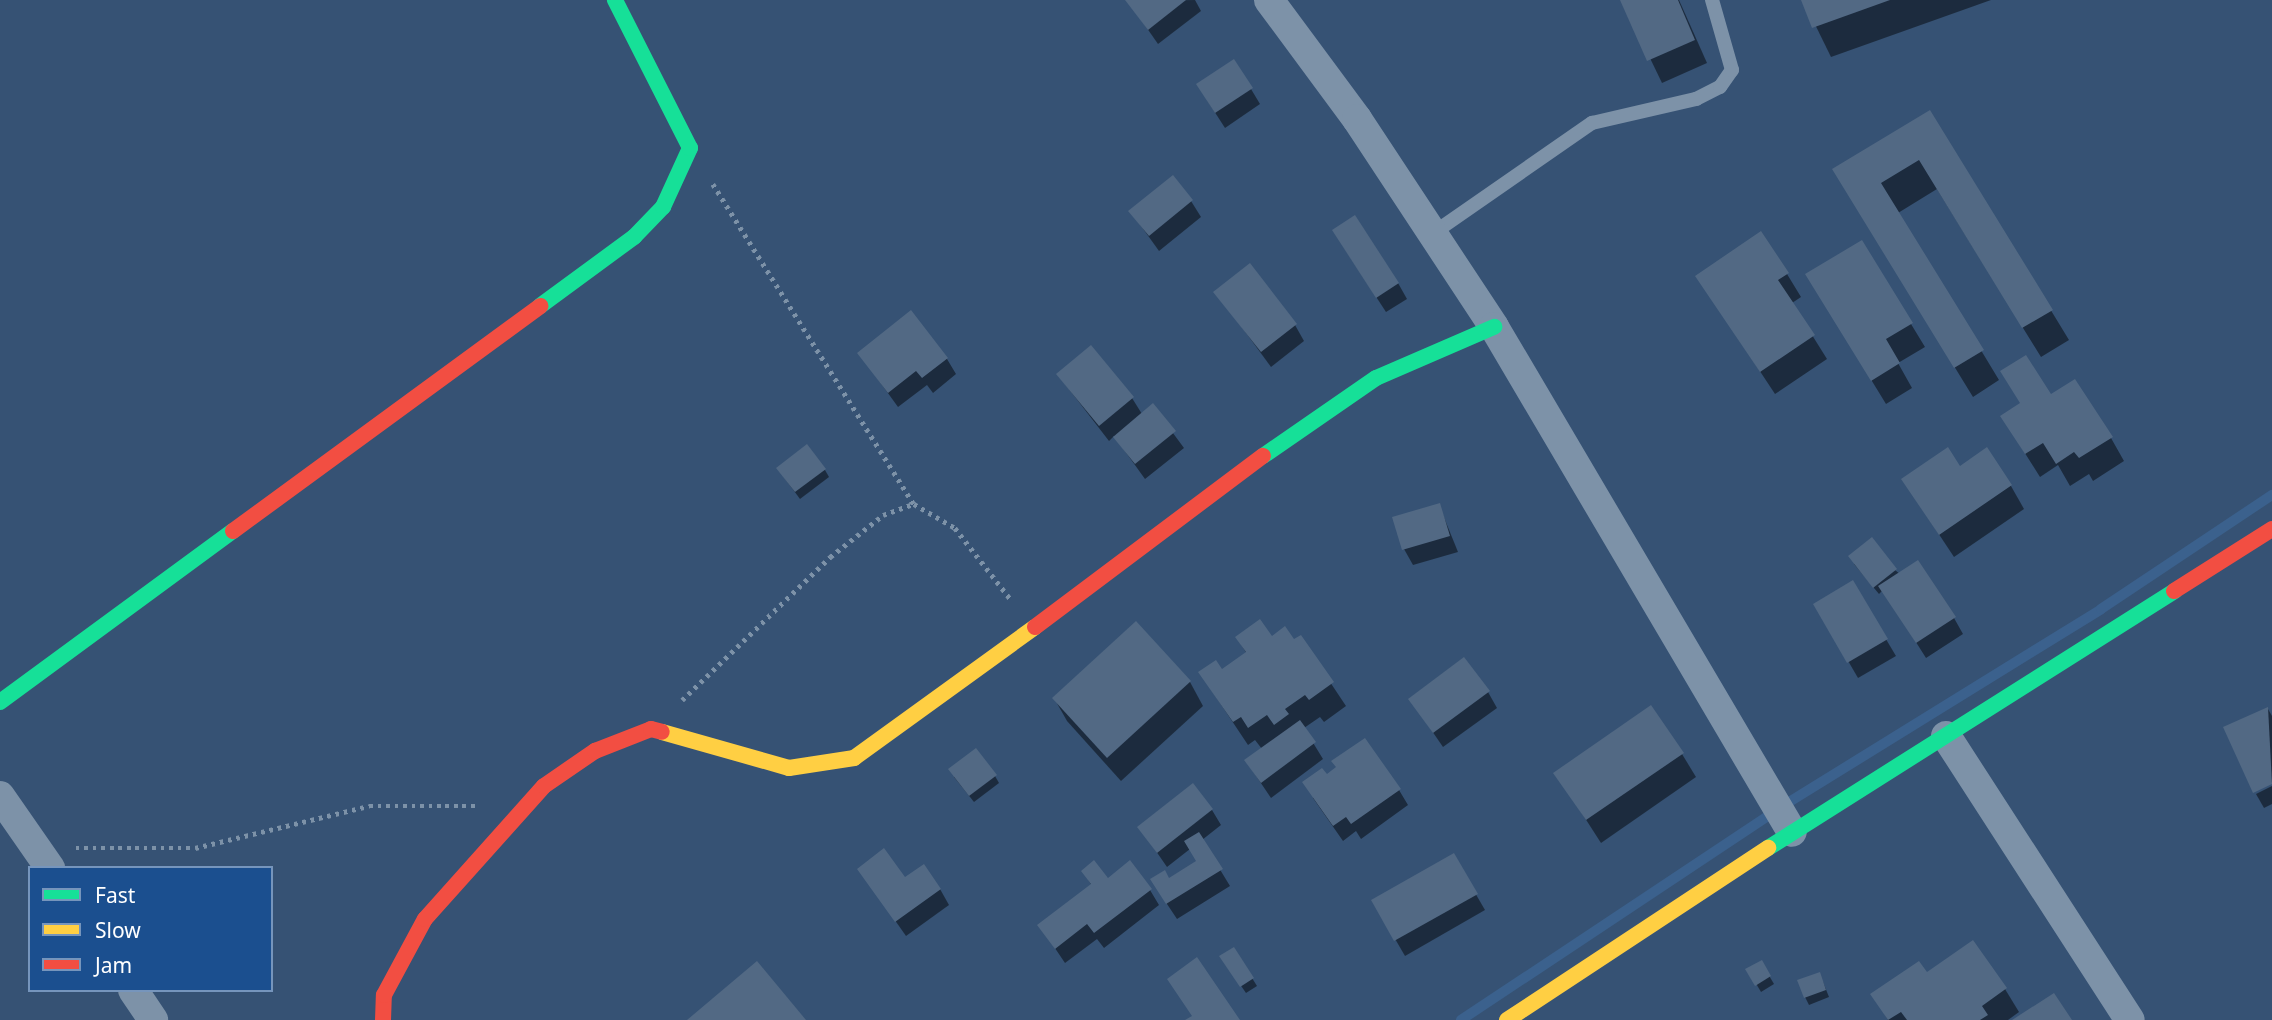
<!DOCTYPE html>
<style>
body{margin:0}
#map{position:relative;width:2272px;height:1020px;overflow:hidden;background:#365274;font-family:"Noto Sans",sans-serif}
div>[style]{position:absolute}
.shadow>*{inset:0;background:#0007}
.stream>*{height:10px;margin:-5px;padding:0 5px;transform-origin:5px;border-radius:5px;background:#3b618d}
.building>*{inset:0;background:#526984}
.path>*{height:4.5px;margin-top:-2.25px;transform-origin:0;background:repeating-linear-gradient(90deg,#7d92a8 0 3.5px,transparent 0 8.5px)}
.lane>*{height:14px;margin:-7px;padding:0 7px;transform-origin:7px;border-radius:7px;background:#7d92a8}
.street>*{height:30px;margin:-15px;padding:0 15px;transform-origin:15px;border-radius:15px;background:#7d92a8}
.fast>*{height:16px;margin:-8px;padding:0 8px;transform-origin:8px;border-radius:8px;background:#16e098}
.slow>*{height:16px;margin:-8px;padding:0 8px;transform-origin:8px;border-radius:8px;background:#ffcf43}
.jam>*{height:16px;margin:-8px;padding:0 8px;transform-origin:8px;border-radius:8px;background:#f24e42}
span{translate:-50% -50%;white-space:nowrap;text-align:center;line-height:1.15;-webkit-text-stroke:5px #1b4f8f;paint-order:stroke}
.legend{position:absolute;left:28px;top:866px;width:245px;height:126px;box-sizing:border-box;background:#1b4f8f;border:2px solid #7695bc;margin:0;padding:9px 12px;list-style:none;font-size:21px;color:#fff}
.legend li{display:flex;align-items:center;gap:14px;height:35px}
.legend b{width:35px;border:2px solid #7695bc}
</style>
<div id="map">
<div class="shadow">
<div style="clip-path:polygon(1195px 0,1201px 11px,1158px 44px,1128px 1px)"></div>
<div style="clip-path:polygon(1622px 0,1679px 0,1707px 63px,1662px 83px)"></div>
<div style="clip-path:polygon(1803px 0,1991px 0,1831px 57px)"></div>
<div style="clip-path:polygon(1251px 89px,1260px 104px,1225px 128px,1207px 100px)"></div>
<div style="clip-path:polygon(1930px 112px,2069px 340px,2041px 357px,1937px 189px,1898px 213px,1999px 380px,1973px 397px,1852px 200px)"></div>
<div style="clip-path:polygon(1191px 201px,1201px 217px,1159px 251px,1131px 212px)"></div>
<div style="clip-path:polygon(1343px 246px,1398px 283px,1407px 299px,1386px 312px)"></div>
<div style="clip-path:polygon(1787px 274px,1801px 297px,1792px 303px,1827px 359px,1775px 394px,1697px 276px)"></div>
<div style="clip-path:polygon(1216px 292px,1295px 325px,1304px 341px,1271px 367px)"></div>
<div style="clip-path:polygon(1821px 298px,1911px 324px,1925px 347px,1898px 363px,1912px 388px,1886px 404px)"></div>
<div style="clip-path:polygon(859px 353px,947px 359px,956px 374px,933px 393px,927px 385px,898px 407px)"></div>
<div style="clip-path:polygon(1058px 375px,1132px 398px,1142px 414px,1153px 406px,1184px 448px,1145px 479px,1114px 436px,1109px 441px)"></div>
<div style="clip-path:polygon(2050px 397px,2111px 438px,2124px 461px,2093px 481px,2089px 474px,2070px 486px,2058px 465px,2040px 477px,2016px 439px)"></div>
<div style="clip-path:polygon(1960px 468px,2011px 486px,2024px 509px,1954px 557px,1903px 480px)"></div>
<div style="clip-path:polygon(825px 470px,829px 477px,800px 499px,783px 476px)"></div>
<div style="clip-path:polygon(1439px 505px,1458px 552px,1413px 565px,1404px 549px)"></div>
<div style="clip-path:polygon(1854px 564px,1895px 570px,1954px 618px,1963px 634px,1926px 658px,1883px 590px,1879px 594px)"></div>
<div style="clip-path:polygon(1852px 582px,1896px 656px,1858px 678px,1815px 604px)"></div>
<div style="clip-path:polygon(1135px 623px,1190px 682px,1203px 706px,1121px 781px,1067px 721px,1054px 698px)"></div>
<div style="clip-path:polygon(1300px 637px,1346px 706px,1324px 722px,1320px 717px,1304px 728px,1323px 759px,1271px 798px,1246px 761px,1262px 749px,1255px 740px,1248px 745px,1200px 673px,1221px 672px,1247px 654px,1237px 638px,1294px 641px)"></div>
<div style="clip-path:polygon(1488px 692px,1497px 708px,1443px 747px,1410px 699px)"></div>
<div style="clip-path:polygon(2268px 709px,2272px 716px,2272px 782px,2254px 791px)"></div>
<div style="clip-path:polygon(1682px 754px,1696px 777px,1601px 843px,1556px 773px)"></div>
<div style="clip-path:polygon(995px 776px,999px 783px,974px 802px,954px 777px)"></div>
<div style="clip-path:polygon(1326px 777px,1399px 790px,1408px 805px,1361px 839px,1356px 831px,1343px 841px,1313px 798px)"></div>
<div style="clip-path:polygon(2272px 786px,2272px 804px,2264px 808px,2256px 794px)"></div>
<div style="clip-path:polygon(1212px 810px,1221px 825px,1202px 840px,1230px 886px,1177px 919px,1161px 895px,1169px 880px,1198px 862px,1190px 849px,1167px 867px,1140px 828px)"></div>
<div style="clip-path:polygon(1453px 855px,1485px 910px,1405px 956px,1373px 901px)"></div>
<div style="clip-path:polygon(859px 869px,940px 889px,949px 905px,906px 936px)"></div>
<div style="clip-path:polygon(1083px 871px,1150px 890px,1159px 905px,1104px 948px,1097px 939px,1065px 963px,1040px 926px,1092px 886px)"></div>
<div style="clip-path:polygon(1761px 962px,1774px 984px,1761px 992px,1748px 970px)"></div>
<div style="clip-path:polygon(1226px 964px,1252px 978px,1257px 986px,1246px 993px)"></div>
<div style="clip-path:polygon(1926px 974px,2005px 989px,2019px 1012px,2008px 1020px,1888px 1020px,1873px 995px)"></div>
<div style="clip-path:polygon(1823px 982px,1829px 997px,1809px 1005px,1805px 997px)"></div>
</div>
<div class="stream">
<div style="left:1461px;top:1020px;width:384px;rotate:-33.6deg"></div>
<div style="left:1781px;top:807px;width:376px;rotate:-31.7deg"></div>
<div style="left:2101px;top:609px;width:206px;rotate:-33.7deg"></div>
</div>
<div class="building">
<div style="clip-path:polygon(1125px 0,1186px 0,1148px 30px)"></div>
<div style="clip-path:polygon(1620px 0,1678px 0,1695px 40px,1647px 61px)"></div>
<div style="clip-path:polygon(1801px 0,1890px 0,1812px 28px)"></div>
<div style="clip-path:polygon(1234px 59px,1253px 88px,1215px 113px,1196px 84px)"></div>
<div style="clip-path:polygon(1930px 110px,2053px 310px,2022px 328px,1919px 160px,1881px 183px,1984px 350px,1954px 368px,1832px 169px)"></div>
<div style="clip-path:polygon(1173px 175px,1193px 200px,1149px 236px,1128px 211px)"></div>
<div style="clip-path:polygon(1355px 215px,1399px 283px,1376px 298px,1332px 230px)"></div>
<div style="clip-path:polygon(1761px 231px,1789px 273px,1778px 280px,1815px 335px,1760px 372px,1695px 276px)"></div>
<div style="clip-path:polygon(1862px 240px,1913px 323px,1886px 339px,1900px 363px,1871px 381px,1805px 274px)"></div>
<div style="clip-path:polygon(1250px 263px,1297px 324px,1261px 352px,1213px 292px)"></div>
<div style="clip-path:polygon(911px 310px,948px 358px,922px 378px,916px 371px,888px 393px,857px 353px)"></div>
<div style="clip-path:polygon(1091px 345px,1134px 397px,1099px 426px,1056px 374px)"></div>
<div style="clip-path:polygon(2026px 355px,2051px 394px,2075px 379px,2113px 437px,2079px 458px,2074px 452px,2056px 464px,2043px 443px,2025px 454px,2000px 416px,2020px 403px,2000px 371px)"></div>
<div style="clip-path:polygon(1153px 403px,1176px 431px,1135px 464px,1113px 437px)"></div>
<div style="clip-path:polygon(807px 444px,826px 469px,795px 492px,776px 468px)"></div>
<div style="clip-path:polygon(1948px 447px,1960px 466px,1987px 447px,2012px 485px,1939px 535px,1901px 479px)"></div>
<div style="clip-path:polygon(1440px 503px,1450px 536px,1402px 550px,1392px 517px)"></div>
<div style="clip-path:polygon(1872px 537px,1897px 569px,1873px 588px,1848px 556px)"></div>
<div style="clip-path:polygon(1918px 560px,1956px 617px,1916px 643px,1878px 586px)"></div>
<div style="clip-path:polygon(1853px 580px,1888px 639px,1847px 663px,1813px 604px)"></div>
<div style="clip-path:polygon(1260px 619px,1272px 636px,1285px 626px,1294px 639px,1301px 635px,1334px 682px,1309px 700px,1305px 695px,1285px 709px,1289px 714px,1274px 725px,1267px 715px,1248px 728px,1241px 717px,1233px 722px,1198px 672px,1216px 660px,1222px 669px,1246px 652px,1235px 637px)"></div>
<div style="clip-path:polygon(1136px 621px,1191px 681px,1107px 758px,1052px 698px)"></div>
<div style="clip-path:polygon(1464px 657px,1490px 691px,1433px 733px,1408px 699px)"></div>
<div style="clip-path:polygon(1651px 705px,1684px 753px,1586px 820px,1553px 773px)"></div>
<div style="clip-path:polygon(2268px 707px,2272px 784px,2253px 793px,2223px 727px)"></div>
<div style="clip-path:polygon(1300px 720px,1316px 742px,1261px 783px,1244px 760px)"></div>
<div style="clip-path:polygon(1365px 738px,1401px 789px,1351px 824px,1346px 817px,1333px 826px,1302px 782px,1322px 768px,1327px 774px,1336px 767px,1331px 761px)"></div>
<div style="clip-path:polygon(976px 748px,997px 775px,969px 796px,948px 769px)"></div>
<div style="clip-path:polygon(1193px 783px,1213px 809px,1157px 853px,1137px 827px)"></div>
<div style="clip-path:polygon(1199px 832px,1223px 869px,1166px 904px,1150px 879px,1165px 870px,1169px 878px,1196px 861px,1184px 841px)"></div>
<div style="clip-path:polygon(884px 848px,905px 877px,924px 864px,941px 889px,895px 922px,857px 869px)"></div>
<div style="clip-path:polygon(1454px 853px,1478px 894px,1394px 941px,1371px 900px)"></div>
<div style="clip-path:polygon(1094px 860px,1108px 878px,1130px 860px,1152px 889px,1094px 933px,1087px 924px,1055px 949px,1037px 925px,1091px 884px,1081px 871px)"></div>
<div style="clip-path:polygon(1973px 940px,2007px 988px,1982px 1006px,1988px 1015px,1980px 1020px,1907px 1020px,1901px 1012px,1888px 1020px,1870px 994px,1919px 961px,1927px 972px)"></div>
<div style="clip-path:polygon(1234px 947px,1254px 978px,1240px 987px,1219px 956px)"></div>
<div style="clip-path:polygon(1197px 957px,1240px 1020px,1185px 1020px,1192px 1016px,1167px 979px)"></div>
<div style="clip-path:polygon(1762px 960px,1771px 976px,1755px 986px,1745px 969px)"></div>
<div style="clip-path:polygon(757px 961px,806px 1020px,687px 1020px)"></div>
<div style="clip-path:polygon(1820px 972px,1826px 990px,1804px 998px,1797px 980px)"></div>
<div style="clip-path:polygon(2054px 993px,2072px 1020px,2012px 1020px)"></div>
</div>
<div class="path">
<div style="left:713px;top:184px;width:378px;rotate:57.9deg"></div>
<div style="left:682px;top:700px;width:206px;rotate:-44deg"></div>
<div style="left:830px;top:557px;width:68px;rotate:-38.4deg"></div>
<div style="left:883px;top:515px;width:33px;rotate:-20deg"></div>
<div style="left:914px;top:504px;width:48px;rotate:30.3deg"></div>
<div style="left:955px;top:528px;width:93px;rotate:52deg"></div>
<div style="left:76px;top:848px;width:119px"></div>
<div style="left:195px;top:848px;width:179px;rotate:-13.6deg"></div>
<div style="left:369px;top:806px;width:110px"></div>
</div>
<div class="lane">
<div style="left:1432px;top:234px;width:195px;rotate:-34.8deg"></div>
<div style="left:1592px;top:123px;width:107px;rotate:-13deg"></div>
<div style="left:1696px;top:99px;width:27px;rotate:-27deg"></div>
<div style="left:1720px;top:87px;width:21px;rotate:-55deg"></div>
<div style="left:1732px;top:70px;width:73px;rotate:-105.9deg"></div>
</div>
<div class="street">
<div style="left:1269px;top:0;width:148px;rotate:53.5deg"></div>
<div style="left:1357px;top:119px;width:249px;rotate:56.6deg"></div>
<div style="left:1494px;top:327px;width:586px;rotate:59.46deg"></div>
<div style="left:1946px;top:736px;width:338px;rotate:57.1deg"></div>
<div style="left:0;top:796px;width:88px;rotate:55.2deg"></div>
<div style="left:133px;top:990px;width:36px;rotate:56deg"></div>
</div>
<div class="fast">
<div style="left:540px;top:306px;width:117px;rotate:-36.3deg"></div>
<div style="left:634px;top:237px;width:42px;rotate:-46deg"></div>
<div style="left:663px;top:207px;width:65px;rotate:-65.4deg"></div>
<div style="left:690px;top:148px;width:166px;rotate:-116.9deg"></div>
<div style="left:1263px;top:456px;width:137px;rotate:-34.6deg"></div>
<div style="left:1376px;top:378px;width:129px;rotate:-23.4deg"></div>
<div style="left:0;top:702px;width:289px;rotate:-36.3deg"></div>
<div style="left:1768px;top:848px;width:481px;rotate:-32.3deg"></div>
</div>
<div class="slow">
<div style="left:662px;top:732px;width:132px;rotate:15.8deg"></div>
<div style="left:789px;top:768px;width:66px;rotate:-8.7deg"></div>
<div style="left:854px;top:758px;width:223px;rotate:-35.9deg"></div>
<div style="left:1507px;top:1020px;width:313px;rotate:-33.4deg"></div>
</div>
<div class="jam">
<div style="left:233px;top:531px;width:381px;rotate:-36.2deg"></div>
<div style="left:2174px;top:591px;width:116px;rotate:-32.3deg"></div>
<div style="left:1035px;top:627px;width:285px;rotate:-36.9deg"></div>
<div style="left:383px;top:1020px;width:25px;rotate:-88deg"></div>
<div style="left:384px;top:995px;width:86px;rotate:-61.7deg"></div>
<div style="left:425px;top:919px;width:178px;rotate:-48.2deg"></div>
<div style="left:544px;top:786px;width:62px;rotate:-34.5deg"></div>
<div style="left:595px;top:751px;width:60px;rotate:-21.4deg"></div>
<div style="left:651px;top:729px;width:11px;rotate:15deg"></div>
</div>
<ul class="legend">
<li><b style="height:9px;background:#16e098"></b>Fast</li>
<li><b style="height:9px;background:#ffcf43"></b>Slow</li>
<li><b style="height:9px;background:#f24e42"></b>Jam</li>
</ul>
</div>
